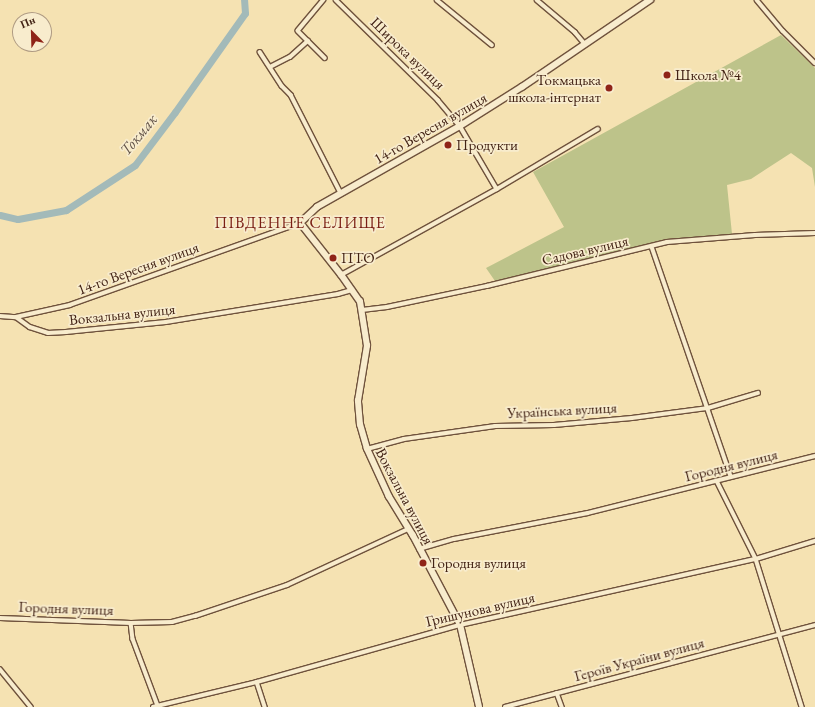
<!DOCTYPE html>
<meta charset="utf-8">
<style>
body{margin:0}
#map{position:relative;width:815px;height:707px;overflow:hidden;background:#f5e2b2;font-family:"EB Garamond",serif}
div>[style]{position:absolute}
.green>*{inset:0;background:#bdc38a}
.river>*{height:7px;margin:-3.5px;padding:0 3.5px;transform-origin:3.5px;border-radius:3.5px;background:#a3bab9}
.roads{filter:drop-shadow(1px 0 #6f523c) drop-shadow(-1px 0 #6f523c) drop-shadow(0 1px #6f523c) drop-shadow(0 -1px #6f523c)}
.street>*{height:3.5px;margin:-1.75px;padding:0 1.75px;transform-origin:1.75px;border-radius:1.75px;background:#f8eccd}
.secondary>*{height:5.5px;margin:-2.75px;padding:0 2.75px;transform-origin:2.75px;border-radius:2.75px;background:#f8eccd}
.dots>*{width:11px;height:11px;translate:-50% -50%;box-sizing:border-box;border:2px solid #f8eccd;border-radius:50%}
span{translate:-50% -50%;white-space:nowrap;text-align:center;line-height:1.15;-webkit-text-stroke:3.5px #f8eccd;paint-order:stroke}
.street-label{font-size:15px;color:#422214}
.poi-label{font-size:15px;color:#422214}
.left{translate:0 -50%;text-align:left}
.right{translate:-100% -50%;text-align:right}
.water-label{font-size:16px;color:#5f5046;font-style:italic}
.neighbourhood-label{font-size:16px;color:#7a1f14;letter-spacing:1px}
.north{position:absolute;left:12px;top:12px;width:40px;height:40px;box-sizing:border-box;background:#f8eccd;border:1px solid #af9b83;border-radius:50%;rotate:337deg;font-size:11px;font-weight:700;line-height:16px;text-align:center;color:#422214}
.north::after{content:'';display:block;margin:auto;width:14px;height:18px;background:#8f2418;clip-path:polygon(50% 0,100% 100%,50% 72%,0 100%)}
</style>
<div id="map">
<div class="green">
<div style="clip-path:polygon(781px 35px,815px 68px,815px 187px,812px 168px,791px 153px,751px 179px,727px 185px,732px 234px,666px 240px,495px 281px,486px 268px,564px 227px,533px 172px)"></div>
</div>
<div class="river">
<div style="left:0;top:215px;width:18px;rotate:13deg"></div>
<div style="left:18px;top:219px;width:49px;rotate:-10.6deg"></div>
<div style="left:66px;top:210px;width:82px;rotate:-33.1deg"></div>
<div style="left:135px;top:165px;width:66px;rotate:-53deg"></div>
<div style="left:175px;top:112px;width:121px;rotate:-54.7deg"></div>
<div style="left:245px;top:13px;width:13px;rotate:-94deg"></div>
</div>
<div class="roads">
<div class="street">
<div style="left:324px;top:0;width:40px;rotate:130deg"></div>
<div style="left:298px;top:31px;width:38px;rotate:45deg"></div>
<div style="left:336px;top:0;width:143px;rotate:44.4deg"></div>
<div style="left:438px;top:100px;width:34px;rotate:50deg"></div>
<div style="left:460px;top:126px;width:73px;rotate:59.6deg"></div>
<div style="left:437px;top:0;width:71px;rotate:39.3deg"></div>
<div style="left:537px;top:0;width:50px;rotate:40.1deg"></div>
<div style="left:575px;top:32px;width:16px;rotate:50deg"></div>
<div style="left:757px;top:0;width:40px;rotate:50deg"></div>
<div style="left:783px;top:31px;width:45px;rotate:45deg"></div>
<div style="left:260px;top:52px;width:40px;rotate:57.1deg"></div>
<div style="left:282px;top:86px;width:13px;rotate:45deg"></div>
<div style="left:291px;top:95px;width:110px;rotate:63deg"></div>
<div style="left:270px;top:67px;width:22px;rotate:-27deg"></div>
<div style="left:290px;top:57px;width:24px;rotate:-42deg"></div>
<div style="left:652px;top:247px;width:243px;rotate:71deg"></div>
<div style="left:341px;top:275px;width:178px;rotate:-28.9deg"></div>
<div style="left:497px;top:189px;width:117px;rotate:-30.7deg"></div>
<div style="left:362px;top:310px;width:25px;rotate:-7deg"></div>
<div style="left:387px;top:307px;width:102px;rotate:-11.9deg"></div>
<div style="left:487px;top:286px;width:185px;rotate:-13.7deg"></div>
<div style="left:667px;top:242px;width:88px;rotate:-4.5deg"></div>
<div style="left:755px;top:235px;width:60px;rotate:-1.9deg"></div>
<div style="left:0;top:316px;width:16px;rotate:4deg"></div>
<div style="left:16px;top:317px;width:55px;rotate:-12.5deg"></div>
<div style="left:70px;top:305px;width:244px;rotate:-19.6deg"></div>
<div style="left:16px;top:317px;width:17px;rotate:36deg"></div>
<div style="left:30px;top:327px;width:19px;rotate:18deg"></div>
<div style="left:48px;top:333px;width:18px;rotate:-3deg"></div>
<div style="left:66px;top:332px;width:100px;rotate:-5.7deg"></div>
<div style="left:166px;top:322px;width:174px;rotate:-9.2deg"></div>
<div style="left:338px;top:294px;width:15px;rotate:-16deg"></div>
<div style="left:367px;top:449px;width:38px;rotate:-15deg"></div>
<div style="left:404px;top:439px;width:92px;rotate:-8.1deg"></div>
<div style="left:495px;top:426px;width:59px;rotate:-1deg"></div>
<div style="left:554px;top:425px;width:78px;rotate:-5.1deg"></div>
<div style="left:632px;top:418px;width:77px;rotate:-7.5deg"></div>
<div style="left:708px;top:408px;width:52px;rotate:-16.7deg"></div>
<div style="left:717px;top:481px;width:87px;rotate:63.4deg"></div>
<div style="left:756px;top:559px;width:155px;rotate:72.7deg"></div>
<div style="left:419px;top:549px;width:36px;rotate:-16deg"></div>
<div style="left:454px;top:539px;width:136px;rotate:-11deg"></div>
<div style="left:588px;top:513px;width:234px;rotate:-14.1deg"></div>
<div style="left:0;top:618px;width:131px;rotate:2.2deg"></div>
<div style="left:131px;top:623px;width:41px;rotate:-1.4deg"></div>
<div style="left:172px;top:622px;width:24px;rotate:-15deg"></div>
<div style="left:195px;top:616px;width:97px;rotate:-18.6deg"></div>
<div style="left:287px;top:585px;width:133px;rotate:-24.8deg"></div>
<div style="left:131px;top:623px;width:16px;rotate:83deg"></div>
<div style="left:133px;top:639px;width:72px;rotate:69.5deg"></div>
<div style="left:0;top:669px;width:49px;rotate:50.8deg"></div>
<div style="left:257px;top:682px;width:26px;rotate:72deg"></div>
<div style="left:557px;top:693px;width:15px;rotate:70deg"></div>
<div style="left:153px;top:707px;width:107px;rotate:-13.5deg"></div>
<div style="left:257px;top:682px;width:211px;rotate:-15.7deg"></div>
<div style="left:460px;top:625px;width:303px;rotate:-12.6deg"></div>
<div style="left:756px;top:559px;width:62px;rotate:-17deg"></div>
<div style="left:505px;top:707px;width:321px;rotate:-14.8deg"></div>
</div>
<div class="secondary">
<div style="left:479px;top:707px;width:84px;rotate:-103deg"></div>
<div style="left:460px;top:625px;width:101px;rotate:-117.8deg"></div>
<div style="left:413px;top:536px;width:46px;rotate:-121.6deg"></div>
<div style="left:389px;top:497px;width:53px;rotate:-114.6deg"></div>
<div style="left:367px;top:449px;width:25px;rotate:-106deg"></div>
<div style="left:360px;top:425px;width:24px;rotate:-95deg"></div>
<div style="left:358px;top:401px;width:56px;rotate:-80.7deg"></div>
<div style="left:367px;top:346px;width:45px;rotate:-99deg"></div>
<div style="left:360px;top:302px;width:33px;rotate:-125deg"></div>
<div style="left:341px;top:275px;width:66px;rotate:-128.3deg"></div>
<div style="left:300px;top:223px;width:23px;rotate:-43deg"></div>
<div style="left:317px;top:207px;width:164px;rotate:-29.5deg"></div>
<div style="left:460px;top:126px;width:73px;rotate:-32.2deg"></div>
<div style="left:522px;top:87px;width:155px;rotate:-34.2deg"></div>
</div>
</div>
<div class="dots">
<div style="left:667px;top:75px;background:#8f2418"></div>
<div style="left:609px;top:88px;background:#8f2418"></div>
<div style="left:448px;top:145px;background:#8f2418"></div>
<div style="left:333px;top:258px;background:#8f2418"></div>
<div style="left:423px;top:563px;background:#8f2418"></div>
</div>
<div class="street-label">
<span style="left:408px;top:53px;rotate:44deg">Широка вулиця</span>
<span style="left:430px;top:128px;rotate:-30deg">14-го Вересня вулиця</span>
<span style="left:585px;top:250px;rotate:-13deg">Садова вулиця</span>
<span style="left:138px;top:268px;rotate:-20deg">14-го Вересня вулиця</span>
<span style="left:122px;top:314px;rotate:-6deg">Вокзальна вулиця</span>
<span style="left:562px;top:410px;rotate:-3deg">Українська вулиця</span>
<span style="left:731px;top:465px;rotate:-14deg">Городня вулиця</span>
<span style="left:405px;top:496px;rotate:62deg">Вокзальна вулиця</span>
<span style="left:66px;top:608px;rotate:2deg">Городня вулиця</span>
<span style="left:480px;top:609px;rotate:-13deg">Гришунова вулиця</span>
<span style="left:639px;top:659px;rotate:-15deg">Героїв України вулиця</span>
</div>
<div class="poi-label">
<span class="left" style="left:675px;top:75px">Школа №4</span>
<span class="right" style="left:601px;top:88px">Токмацька<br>школа-інтернат</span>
<span class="left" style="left:456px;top:145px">Продукти</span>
<span class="left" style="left:341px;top:258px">ПТО</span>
<span class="left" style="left:431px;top:563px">Городня вулиця</span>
</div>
<div class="water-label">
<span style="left:139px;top:135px;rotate:-50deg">Токмак</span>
</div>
<div class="neighbourhood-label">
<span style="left:300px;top:223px">ПІВДЕННЕ СЕЛИЩЕ</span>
</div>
<div class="north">Пн</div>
</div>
